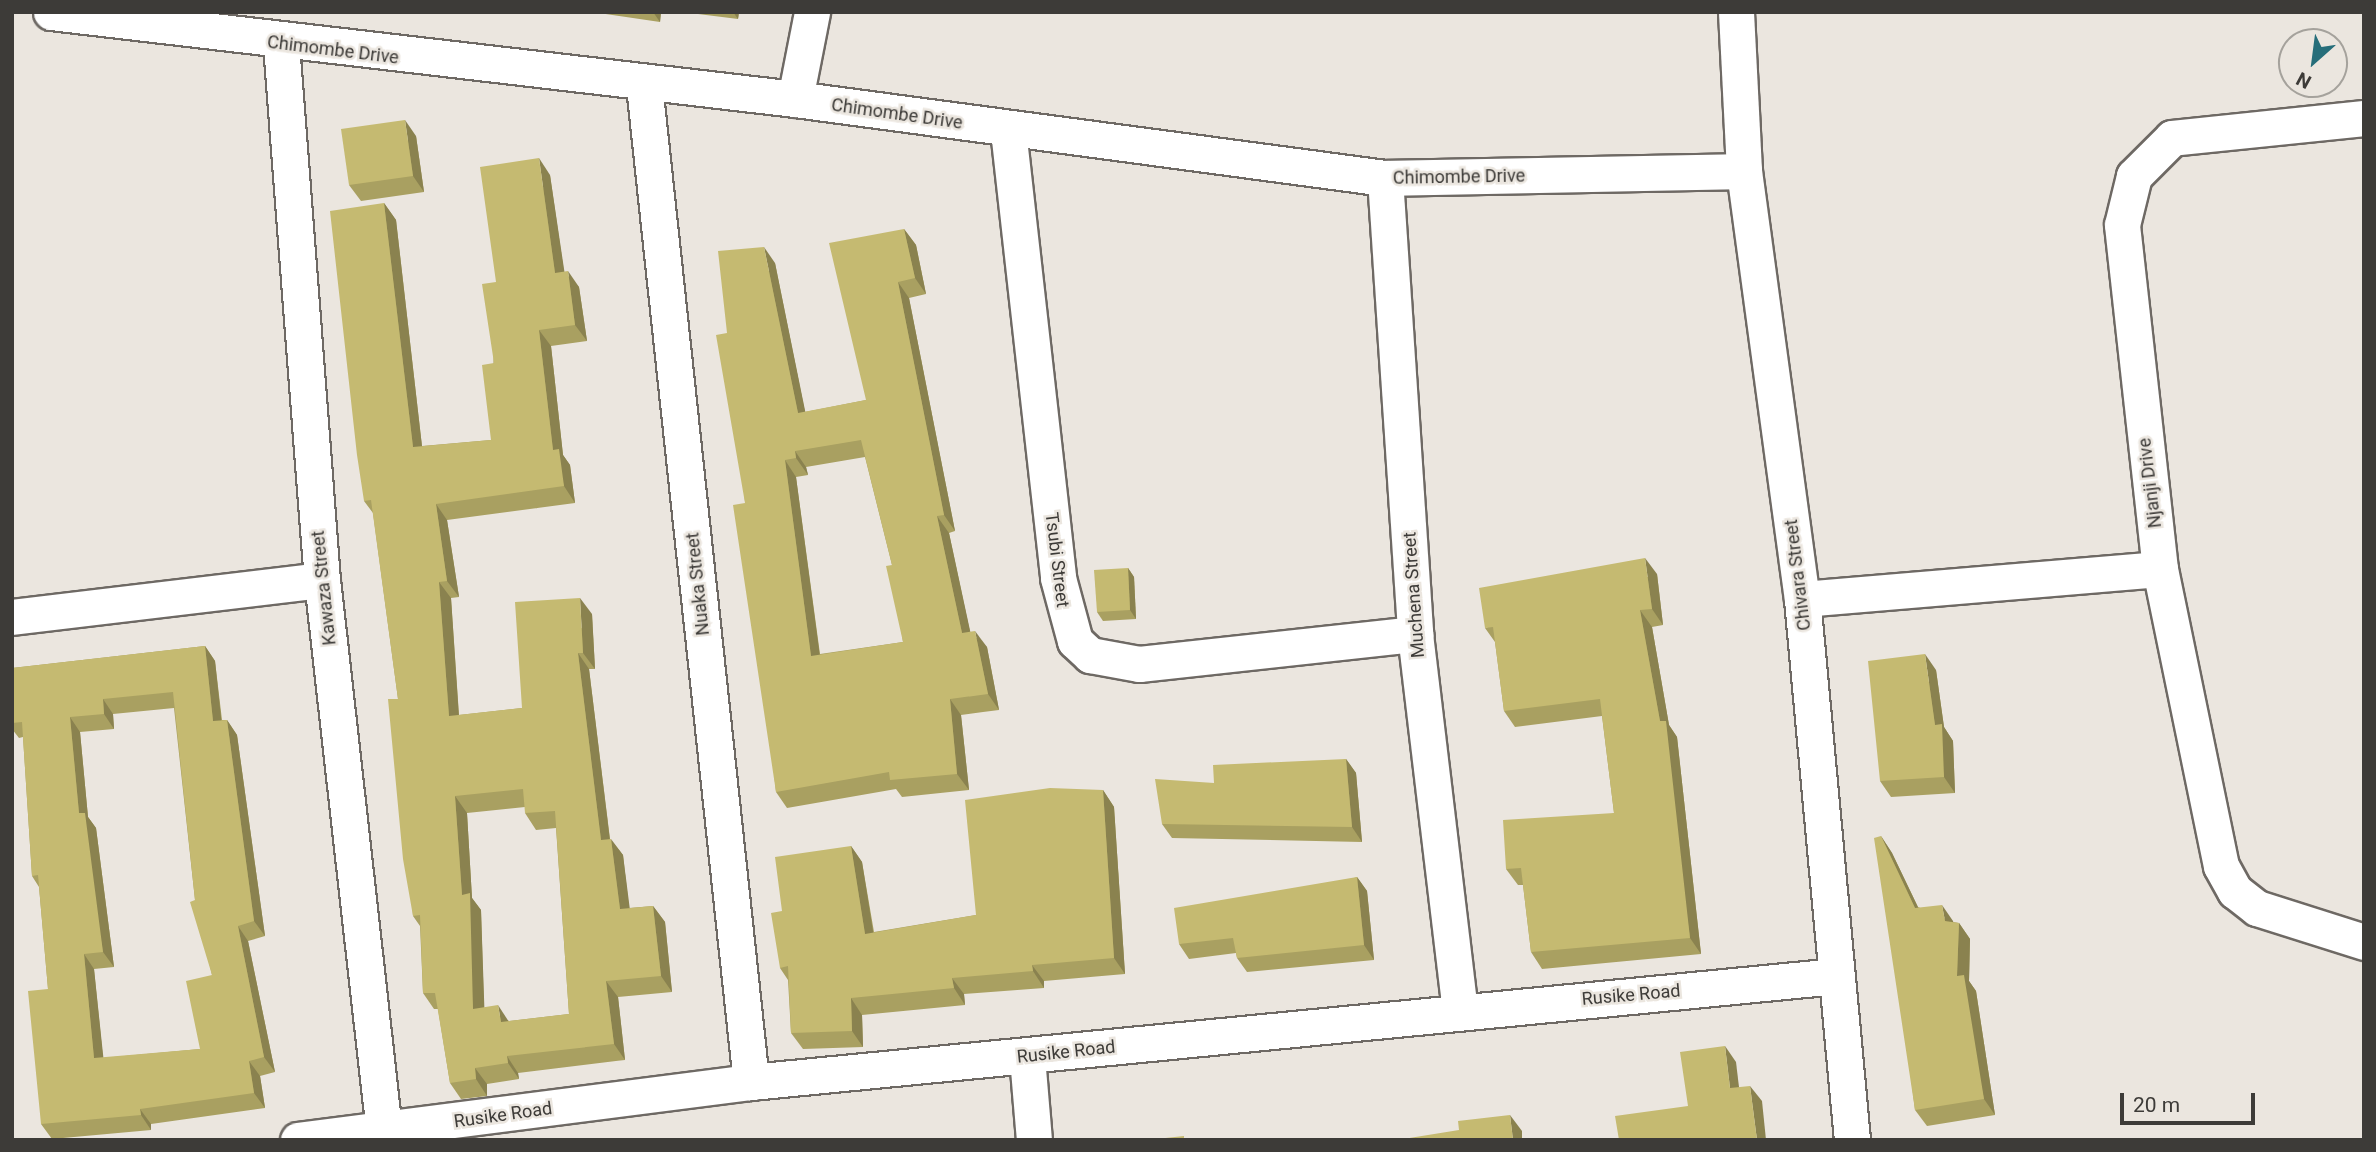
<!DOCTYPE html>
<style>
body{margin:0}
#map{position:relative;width:2376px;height:1152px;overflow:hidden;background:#ebe6df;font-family:Roboto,sans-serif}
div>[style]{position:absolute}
.roads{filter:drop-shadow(2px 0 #6e6964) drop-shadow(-2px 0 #6e6964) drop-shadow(0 2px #6e6964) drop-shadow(0 -2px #6e6964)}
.minor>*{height:35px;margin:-17.5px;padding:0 17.5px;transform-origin:17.5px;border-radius:17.5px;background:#fff}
.wall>*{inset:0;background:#a9a061}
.shaded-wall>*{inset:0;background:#8a824f}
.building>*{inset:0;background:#c5ba71}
span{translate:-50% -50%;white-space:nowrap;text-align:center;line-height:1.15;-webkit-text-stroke:5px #ebe6df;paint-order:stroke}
.street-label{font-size:18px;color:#3d3b38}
.frame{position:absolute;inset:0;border:14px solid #3d3b38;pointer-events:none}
.north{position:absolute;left:2278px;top:28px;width:70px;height:70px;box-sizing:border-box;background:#ebe6df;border:2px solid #a5a29c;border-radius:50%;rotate:208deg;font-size:19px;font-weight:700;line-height:28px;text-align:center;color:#3d3b38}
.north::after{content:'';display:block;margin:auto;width:24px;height:32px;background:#266e7a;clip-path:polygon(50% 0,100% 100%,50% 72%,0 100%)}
.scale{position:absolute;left:2120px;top:1093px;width:135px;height:32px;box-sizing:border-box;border:4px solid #3d3b38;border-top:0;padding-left:9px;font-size:21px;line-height:24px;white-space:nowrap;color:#3d3b38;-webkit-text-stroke:5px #ebe6df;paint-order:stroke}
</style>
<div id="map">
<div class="roads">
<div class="minor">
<div style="left:51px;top:12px;width:749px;rotate:6.67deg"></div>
<div style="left:795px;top:99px;width:595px;rotate:7.63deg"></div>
<div style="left:1385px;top:178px;width:359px;rotate:-1.1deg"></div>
<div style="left:1736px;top:12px;width:159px;rotate:87.1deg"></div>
<div style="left:1744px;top:171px;width:432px;rotate:82.3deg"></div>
<div style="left:1802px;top:599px;width:543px;rotate:84.72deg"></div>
<div style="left:281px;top:44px;width:538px;rotate:85.63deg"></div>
<div style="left:322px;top:580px;width:554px;rotate:83.58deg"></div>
<div style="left:644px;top:85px;width:1003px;rotate:83.87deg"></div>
<div style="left:795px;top:99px;width:89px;rotate:-78.9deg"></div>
<div style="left:2364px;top:118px;width:193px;rotate:174.1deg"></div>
<div style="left:2172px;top:138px;width:54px;rotate:135deg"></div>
<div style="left:2134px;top:176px;width:50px;rotate:103.8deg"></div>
<div style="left:2122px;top:225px;width:346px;rotate:83.7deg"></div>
<div style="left:2160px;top:569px;width:303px;rotate:78.4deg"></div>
<div style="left:2221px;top:866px;width:29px;rotate:61deg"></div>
<div style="left:2235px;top:891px;width:28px;rotate:38deg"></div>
<div style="left:2257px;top:908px;width:112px;rotate:17.6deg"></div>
<div style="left:1008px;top:130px;width:451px;rotate:83.6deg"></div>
<div style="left:1058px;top:578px;width:65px;rotate:74.9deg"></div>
<div style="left:1075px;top:641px;width:21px;rotate:43deg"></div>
<div style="left:1090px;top:655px;width:50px;rotate:10.4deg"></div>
<div style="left:1139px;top:664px;width:278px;rotate:-6.2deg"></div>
<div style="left:1385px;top:178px;width:457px;rotate:86.2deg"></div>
<div style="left:1415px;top:634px;width:379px;rotate:83.2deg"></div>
<div style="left:1802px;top:599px;width:359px;rotate:-4.8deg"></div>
<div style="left:12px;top:617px;width:312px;rotate:-6.8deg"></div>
<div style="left:1027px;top:1057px;width:83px;rotate:85.2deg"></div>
<div style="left:298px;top:1140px;width:457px;rotate:-7.3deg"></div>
<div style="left:751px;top:1082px;width:1090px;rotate:-5.58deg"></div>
</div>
</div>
<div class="wall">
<div style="clip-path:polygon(592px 12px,661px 12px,660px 22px)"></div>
<div style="clip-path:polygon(682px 12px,739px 12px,738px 19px)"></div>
<div style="clip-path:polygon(416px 136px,424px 192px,361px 201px,349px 185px)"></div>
<div style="clip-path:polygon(evenodd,550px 175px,564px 272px,579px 287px,587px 341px,551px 346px,563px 455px,570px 465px,575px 503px,447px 520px,459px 597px,451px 598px,459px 715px,522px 708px,592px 614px,595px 669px,589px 669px,610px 839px,623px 855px,629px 908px,653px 906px,665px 922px,672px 992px,618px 997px,625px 1060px,518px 1073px,519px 1079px,487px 1084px,487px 1096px,461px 1099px,450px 1083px,438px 1009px,434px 1009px,423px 993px,420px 926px,413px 916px,398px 699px,373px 513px,364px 501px,384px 203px,396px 220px,422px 446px,491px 440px,496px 282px,550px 175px,525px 807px,525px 813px,536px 830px,556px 828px,569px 1014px,509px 1021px,484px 1008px,481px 910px,472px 898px,467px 813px,525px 807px)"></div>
<div style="clip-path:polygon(evenodd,904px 229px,916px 245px,926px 294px,909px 298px,955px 531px,949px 533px,970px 632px,987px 647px,999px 710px,961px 715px,969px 790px,902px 797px,896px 789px,787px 808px,776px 792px,727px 333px,775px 263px,805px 412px,866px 400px,904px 229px,865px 457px,892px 565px,903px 642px,820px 654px,796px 477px,808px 475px,806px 467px,865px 457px)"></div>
<div style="clip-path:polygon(1128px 568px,1134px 577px,1136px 619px,1103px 621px,1097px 612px)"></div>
<div style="clip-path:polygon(1657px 574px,1663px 625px,1652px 627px,1669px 725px,1677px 737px,1701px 954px,1542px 969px,1531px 952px,1523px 885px,1518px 885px,1506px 869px,1614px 813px,1602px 716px,1515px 727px,1504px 711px,1495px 642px,1485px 628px)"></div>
<div style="clip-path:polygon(evenodd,205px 646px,215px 661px,222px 720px,227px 720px,237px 735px,265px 936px,248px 941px,275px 1072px,260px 1076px,265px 1108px,151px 1124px,151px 1130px,52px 1139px,41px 1124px,48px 989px,39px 887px,32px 876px,23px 737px,19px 738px,12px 729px,12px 668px,205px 646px,174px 708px,195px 900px,212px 975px,200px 1049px,103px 1058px,94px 969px,114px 967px,96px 828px,88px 817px,80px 732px,114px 729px,113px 714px,174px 708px)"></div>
<div style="clip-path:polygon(1936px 670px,1944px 727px,1953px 741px,1955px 793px,1891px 797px,1880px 781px)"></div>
<div style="clip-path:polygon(1346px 759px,1356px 773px,1362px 842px,1172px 838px,1162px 824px)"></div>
<div style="clip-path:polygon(1103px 790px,1114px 807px,1125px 974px,1044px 981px,1044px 988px,964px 994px,965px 1005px,862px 1015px,863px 1047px,803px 1049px,791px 1033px,788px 980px,780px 968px,782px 911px,851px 846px,862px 862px,874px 932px,976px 915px)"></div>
<div style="clip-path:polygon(1881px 836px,1892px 853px,1918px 907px,1953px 922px,1959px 923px,1970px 939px,1969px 981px,1976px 991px,1995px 1115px,1927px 1126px,1915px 1110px)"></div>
<div style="clip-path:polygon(1357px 877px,1367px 891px,1374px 960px,1247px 972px,1237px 958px,1236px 953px,1189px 959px,1179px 944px)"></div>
</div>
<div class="shaded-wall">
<div style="clip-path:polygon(653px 12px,661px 12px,660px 22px)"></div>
<div style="clip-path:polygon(733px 12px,739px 12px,738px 19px)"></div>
<div style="clip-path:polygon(405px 120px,416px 136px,424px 192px,413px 176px)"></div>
<div style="clip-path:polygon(539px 158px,550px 175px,567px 289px,555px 273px)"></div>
<div style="clip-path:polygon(384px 203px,396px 220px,424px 464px,413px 447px)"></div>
<div style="clip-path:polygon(904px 229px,916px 245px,926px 294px,915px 278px)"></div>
<div style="clip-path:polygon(764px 247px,775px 263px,809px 430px,798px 413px)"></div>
<div style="clip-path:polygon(568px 271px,579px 287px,587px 341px,575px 325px)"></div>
<div style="clip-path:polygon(898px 282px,909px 298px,955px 531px,944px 515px)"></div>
<div style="clip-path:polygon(539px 330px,551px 346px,563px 455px,570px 465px,575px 503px,564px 486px,553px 450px)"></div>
<div style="clip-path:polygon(795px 451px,806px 467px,808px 475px,796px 458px)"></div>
<div style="clip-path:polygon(785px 460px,796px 477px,822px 672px,811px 656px)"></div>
<div style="clip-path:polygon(436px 504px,447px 520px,459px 597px,447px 581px)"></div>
<div style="clip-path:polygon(937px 516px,949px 533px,974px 649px,962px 633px)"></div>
<div style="clip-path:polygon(1645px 558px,1657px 574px,1663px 625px,1652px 609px)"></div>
<div style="clip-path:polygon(1128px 568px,1134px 577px,1136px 619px,1130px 610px)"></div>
<div style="clip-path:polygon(439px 582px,451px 598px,460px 733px,449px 716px)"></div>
<div style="clip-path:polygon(580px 598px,592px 614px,595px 669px,583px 653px)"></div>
<div style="clip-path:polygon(1640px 610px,1652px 627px,1669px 725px,1677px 737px,1701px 954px,1690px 938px,1660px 721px)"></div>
<div style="clip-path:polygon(975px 631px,987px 647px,999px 710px,988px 694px)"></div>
<div style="clip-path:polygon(205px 646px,215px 661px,223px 736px,213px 721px)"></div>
<div style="clip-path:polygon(578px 653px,589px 669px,612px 857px,601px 840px)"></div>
<div style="clip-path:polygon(1925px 654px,1936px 670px,1944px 727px,1953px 741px,1955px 793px,1944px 777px,1935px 725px)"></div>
<div style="clip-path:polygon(103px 699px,113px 714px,114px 729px,104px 714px)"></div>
<div style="clip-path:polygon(950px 699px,961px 715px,969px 790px,957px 774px)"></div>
<div style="clip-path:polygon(70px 717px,80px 732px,88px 817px,96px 828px,114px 967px,103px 952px,79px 813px)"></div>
<div style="clip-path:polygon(227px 720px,237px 735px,265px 936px,254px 921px)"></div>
<div style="clip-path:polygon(1346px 759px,1356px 773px,1362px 842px,1352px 827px)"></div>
<div style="clip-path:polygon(1103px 790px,1114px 807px,1125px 974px,1114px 958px)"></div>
<div style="clip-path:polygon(455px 796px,467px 813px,472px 898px,481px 910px,485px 1026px,473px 1009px,462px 895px)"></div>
<div style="clip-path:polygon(1881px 836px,1892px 853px,1926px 924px,1915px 908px)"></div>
<div style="clip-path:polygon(611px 839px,623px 855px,632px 926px,620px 909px)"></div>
<div style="clip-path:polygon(851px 846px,862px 862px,876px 950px,865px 934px)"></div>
<div style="clip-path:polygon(1357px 877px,1367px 891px,1374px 960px,1364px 945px)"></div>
<div style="clip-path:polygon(1942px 905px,1953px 921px,1957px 938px,1945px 921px)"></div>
<div style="clip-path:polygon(653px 906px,665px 922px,672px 992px,661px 976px)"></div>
<div style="clip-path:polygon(1959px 923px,1970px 939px,1969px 981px,1976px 991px,1995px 1115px,1984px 1099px,1957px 976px)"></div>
<div style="clip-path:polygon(238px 926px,248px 941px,275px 1072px,264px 1057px)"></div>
<div style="clip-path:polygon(84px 954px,94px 969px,105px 1073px,94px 1058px)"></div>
<div style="clip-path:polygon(1032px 965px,1044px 981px,1044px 988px,1033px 971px)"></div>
<div style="clip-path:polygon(952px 978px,964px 994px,965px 1005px,954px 988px)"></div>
<div style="clip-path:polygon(606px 981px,618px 997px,625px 1060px,614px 1044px)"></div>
<div style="clip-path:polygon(851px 998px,862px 1015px,863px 1047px,852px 1031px)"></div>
<div style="clip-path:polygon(498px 1005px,509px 1022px,501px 1022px)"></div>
<div style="clip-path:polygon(1725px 1046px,1736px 1062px,1741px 1104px,1730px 1088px)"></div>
<div style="clip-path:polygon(507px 1056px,518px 1073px,519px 1079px,508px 1063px)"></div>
<div style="clip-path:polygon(249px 1061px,260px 1076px,265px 1108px,254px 1093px)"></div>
<div style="clip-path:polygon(475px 1068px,487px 1084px,487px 1096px,476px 1079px)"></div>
<div style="clip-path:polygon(1750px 1086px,1762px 1101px,1766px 1140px,1757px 1140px)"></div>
<div style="clip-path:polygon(140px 1109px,151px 1124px,151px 1130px,141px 1115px)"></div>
<div style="clip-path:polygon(1510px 1115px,1522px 1131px,1522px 1140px,1513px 1140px)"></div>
</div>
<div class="building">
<div style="clip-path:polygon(405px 120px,413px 176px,349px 185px,341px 129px)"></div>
<div style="clip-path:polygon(evenodd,539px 158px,555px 273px,568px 271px,575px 325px,539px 330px,553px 450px,559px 449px,564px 486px,436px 504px,447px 581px,439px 582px,449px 716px,522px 708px,515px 602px,580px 598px,583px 653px,578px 653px,601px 840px,611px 839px,620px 909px,653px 906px,661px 976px,606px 981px,614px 1044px,507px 1056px,508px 1063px,475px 1068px,476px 1079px,450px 1083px,435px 993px,423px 993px,420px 915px,413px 916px,403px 859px,388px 699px,398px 699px,371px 500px,364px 501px,357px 455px,330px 211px,384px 203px,413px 447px,491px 440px,482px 365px,494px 363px,482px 284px,496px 282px,480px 167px,539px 158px,523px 789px,525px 813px,555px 811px,569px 1014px,501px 1022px,498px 1005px,473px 1009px,470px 893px,462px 895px,455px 796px,523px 789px)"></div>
<div style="clip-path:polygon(evenodd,904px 229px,915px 278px,898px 282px,944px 515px,937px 516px,962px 633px,975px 631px,988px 694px,950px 699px,957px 774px,890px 780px,889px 772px,776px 792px,733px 505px,745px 503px,716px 335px,727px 333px,718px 251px,764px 247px,798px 413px,866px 400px,829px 243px,904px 229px,861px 440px,892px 565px,886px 566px,903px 642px,811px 656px,785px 460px,796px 458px,795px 451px,861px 440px)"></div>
<div style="clip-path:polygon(1645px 558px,1652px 609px,1640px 610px,1660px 721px,1666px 721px,1690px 938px,1531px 952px,1521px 868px,1506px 869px,1503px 820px,1614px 813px,1600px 699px,1504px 711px,1493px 627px,1485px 628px,1479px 588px)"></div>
<div style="clip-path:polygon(1128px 568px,1130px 610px,1097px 612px,1094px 570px)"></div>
<div style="clip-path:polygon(evenodd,205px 646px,213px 721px,227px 720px,254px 921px,238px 926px,264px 1057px,249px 1061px,254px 1093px,140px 1109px,141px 1115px,41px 1124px,28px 991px,48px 989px,38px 875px,32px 876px,22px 722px,12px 723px,12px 668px,205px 646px,173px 692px,195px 900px,190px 902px,212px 975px,186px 981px,200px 1049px,94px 1058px,84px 954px,103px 952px,85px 813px,79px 813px,70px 717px,104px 714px,103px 699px,173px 692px)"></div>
<div style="clip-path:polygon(1925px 654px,1935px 725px,1942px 724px,1944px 777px,1880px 781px,1868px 661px)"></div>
<div style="clip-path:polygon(1346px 759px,1352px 827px,1162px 824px,1155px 779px,1214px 783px,1213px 765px)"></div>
<div style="clip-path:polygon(1050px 788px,1103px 790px,1114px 958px,1032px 965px,1033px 971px,952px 978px,954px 988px,851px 998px,852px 1031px,791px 1033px,788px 966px,780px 968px,771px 913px,782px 911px,775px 857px,851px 846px,865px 934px,976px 915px,965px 800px)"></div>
<div style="clip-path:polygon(1881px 836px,1915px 908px,1942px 905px,1945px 921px,1959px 923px,1957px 976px,1964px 975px,1984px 1099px,1915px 1110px,1874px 838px)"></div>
<div style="clip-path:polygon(1357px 877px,1364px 945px,1237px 958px,1233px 938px,1179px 944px,1174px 908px)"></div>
<div style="clip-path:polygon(1725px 1046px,1730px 1088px,1750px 1086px,1757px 1140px,1619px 1140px,1615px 1116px,1688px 1106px,1680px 1052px)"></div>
<div style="clip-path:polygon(1510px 1115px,1513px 1140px,1397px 1140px,1459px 1130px,1458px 1121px)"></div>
<div style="clip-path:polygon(1184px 1136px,1184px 1140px,1147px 1140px)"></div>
</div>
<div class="street-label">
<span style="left:333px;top:50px;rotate:7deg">Chimombe Drive</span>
<span style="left:897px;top:114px;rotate:8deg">Chimombe Drive</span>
<span style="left:1459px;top:177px;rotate:-1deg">Chimombe Drive</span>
<span style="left:2150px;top:483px;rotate:-97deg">Njanji Drive</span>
<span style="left:1057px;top:560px;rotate:83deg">Tsubi Street</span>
<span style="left:1798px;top:575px;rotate:-97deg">Chivara Street</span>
<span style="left:698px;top:584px;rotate:-96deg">Nuaka Street</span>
<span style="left:324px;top:588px;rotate:-96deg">Kawaza Street</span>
<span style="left:1414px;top:595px;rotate:-94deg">Muchena Street</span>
<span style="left:1631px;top:995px;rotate:-5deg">Rusike Road</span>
<span style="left:1066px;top:1052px;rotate:-6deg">Rusike Road</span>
<span style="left:503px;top:1115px;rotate:-8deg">Rusike Road</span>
</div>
<div class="frame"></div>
<div class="north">N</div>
<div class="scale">20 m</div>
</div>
